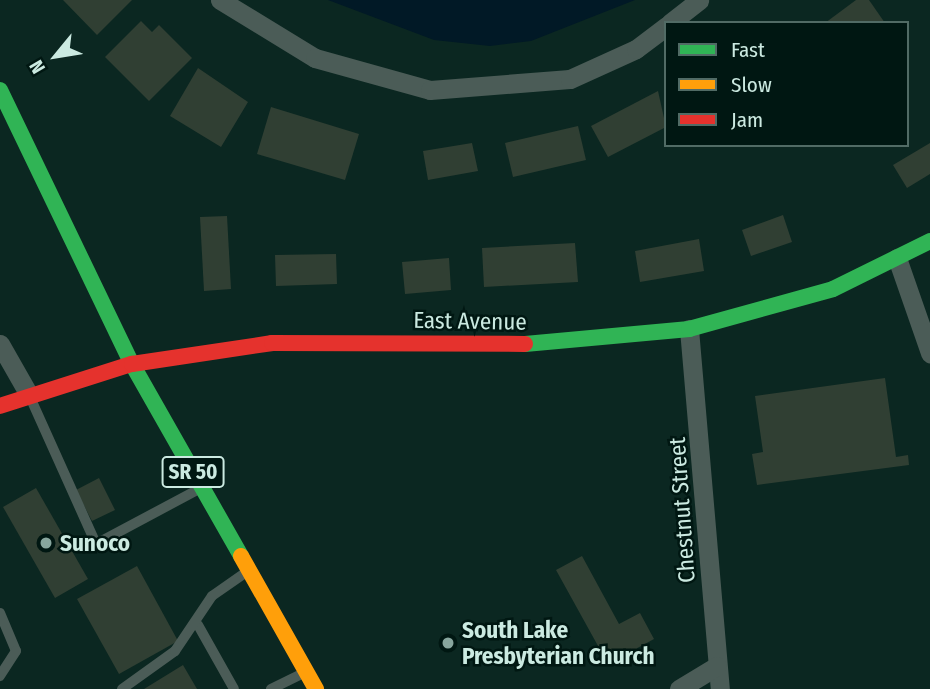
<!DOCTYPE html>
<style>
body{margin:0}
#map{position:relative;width:930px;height:689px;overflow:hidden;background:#0b2721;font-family:"Fira Sans Condensed",sans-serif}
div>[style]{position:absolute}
.water>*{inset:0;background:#011926}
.building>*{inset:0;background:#303f33}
.lane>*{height:10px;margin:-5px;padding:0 5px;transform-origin:5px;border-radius:5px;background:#4b5c57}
.street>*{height:19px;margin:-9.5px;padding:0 9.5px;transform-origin:9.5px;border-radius:9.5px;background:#4b5c57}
.fast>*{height:16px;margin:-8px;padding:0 8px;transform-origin:8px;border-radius:8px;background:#30b455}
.slow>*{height:16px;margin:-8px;padding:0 8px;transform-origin:8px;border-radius:8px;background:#ff9f0a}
.jam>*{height:16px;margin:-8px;padding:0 8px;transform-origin:8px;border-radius:8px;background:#e5322d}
.dots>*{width:19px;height:19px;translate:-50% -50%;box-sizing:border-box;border:4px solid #001712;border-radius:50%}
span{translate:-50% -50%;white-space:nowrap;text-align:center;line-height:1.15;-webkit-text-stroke:5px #001712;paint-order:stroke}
.shield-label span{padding:2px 5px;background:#001712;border:2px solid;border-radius:5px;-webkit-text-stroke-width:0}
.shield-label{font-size:21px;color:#cbeae1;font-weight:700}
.street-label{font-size:23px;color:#cbeae1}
.poi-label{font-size:23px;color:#cbeae1;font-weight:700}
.left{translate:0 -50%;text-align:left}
.legend{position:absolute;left:664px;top:21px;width:245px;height:126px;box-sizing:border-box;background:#001712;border:2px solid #516b65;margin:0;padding:9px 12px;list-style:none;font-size:21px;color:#cbeae1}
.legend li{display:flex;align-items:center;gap:14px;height:35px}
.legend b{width:35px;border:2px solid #516b65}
.north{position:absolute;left:21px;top:21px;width:70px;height:70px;-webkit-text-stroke:5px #001712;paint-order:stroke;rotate:240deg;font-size:19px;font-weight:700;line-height:28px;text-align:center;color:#cbeae1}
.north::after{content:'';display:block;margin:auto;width:24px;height:32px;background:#cbeae1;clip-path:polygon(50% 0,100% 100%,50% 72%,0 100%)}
</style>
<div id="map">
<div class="water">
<div style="clip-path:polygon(328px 0,635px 0,531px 41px,490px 46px,434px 40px)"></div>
</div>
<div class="building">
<div style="clip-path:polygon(63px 0,132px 0,97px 35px)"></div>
<div style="clip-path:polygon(856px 0,869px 0,885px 23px,825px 23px)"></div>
<div style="clip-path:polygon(141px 21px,152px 32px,159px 25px,192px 58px,149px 101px,105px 57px)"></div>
<div style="clip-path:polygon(198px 68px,248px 102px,221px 147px,170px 116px)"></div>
<div style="clip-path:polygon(658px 91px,666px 127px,608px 157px,591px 126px)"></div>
<div style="clip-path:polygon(271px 107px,359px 134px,345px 180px,257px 154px)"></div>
<div style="clip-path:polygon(578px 126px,586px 160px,513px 177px,505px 143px)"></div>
<div style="clip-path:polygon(472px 143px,478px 171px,428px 180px,423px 151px)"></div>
<div style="clip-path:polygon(930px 143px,930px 174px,907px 188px,893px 165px)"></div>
<div style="clip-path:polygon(783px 215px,792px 242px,751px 256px,742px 230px)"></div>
<div style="clip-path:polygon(227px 216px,231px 289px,204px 291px,200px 217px)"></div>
<div style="clip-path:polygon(699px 239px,704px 271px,640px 282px,635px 251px)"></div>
<div style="clip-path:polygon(575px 243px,578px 282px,484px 287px,482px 248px)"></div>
<div style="clip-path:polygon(336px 254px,337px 284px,276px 286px,275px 255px)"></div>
<div style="clip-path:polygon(449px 258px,451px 290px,405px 294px,402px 262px)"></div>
<div style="clip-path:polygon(885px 378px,896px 457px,908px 455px,909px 465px,757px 485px,752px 454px,763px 452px,755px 396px)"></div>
<div style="clip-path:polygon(99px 478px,115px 510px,92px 521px,76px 490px)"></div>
<div style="clip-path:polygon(36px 488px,88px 579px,55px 598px,3px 507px)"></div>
<div style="clip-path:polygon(582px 556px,619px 624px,640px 613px,654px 639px,608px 664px,556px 570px)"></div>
<div style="clip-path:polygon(137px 566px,178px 641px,119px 674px,77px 599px)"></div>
<div style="clip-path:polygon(183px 665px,197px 689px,144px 689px)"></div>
</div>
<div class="lane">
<div style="left:30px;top:397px;width:161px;rotate:65.8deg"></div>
<div style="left:96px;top:544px;width:115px;rotate:-28.1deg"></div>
<div style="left:0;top:613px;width:41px;rotate:67.2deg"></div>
<div style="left:16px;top:651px;width:30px;rotate:123deg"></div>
<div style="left:198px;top:625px;width:73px;rotate:60.6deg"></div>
<div style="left:122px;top:689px;width:65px;rotate:-35.6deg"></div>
<div style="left:175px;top:651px;width:66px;rotate:-56.1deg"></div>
<div style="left:212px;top:596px;width:40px;rotate:-34.9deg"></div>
<div style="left:271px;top:689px;width:34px;rotate:-26deg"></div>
</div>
<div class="street">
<div style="left:220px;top:0;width:111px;rotate:31.4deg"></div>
<div style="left:315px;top:58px;width:119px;rotate:15.5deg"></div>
<div style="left:430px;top:90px;width:140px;rotate:-4.5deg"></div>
<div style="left:570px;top:79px;width:72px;rotate:-24.4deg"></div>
<div style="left:636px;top:49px;width:38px;rotate:-37deg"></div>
<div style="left:670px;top:23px;width:37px;rotate:-38deg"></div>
<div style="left:897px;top:258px;width:101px;rotate:70.8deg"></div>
<div style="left:689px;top:329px;width:361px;rotate:85.1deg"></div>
<div style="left:0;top:344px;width:56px;rotate:60.3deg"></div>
<div style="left:679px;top:689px;width:44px;rotate:-31.2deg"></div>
</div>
<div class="fast">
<div style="left:0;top:90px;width:304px;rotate:64.3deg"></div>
<div style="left:132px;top:364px;width:221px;rotate:60.4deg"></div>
<div style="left:525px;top:344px;width:165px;rotate:-5.2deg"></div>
<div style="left:689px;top:329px;width:149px;rotate:-15.5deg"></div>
<div style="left:833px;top:289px;width:108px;rotate:-26.3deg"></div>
</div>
<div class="slow">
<div style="left:241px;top:556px;width:153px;rotate:60.6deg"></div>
</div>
<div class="jam">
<div style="left:0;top:406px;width:139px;rotate:-17.7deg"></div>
<div style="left:132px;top:364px;width:142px;rotate:-8.5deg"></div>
<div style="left:272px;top:343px;width:253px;rotate:0.2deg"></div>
</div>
<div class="dots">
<div style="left:46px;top:543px;background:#88a69e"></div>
<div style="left:448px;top:643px;background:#88a69e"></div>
</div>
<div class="shield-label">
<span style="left:193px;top:472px">SR 50</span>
</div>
<div class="street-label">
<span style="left:470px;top:321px;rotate:1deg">East Avenue</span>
<span style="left:682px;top:510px;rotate:-94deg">Chestnut Street</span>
</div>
<div class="poi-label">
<span class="left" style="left:60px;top:543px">Sunoco</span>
<span class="left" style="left:462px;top:643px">South Lake<br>Presbyterian Church</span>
</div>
<ul class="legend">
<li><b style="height:9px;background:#30b455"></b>Fast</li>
<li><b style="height:9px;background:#ff9f0a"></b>Slow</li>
<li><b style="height:9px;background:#e5322d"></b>Jam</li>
</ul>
<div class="north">N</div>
</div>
